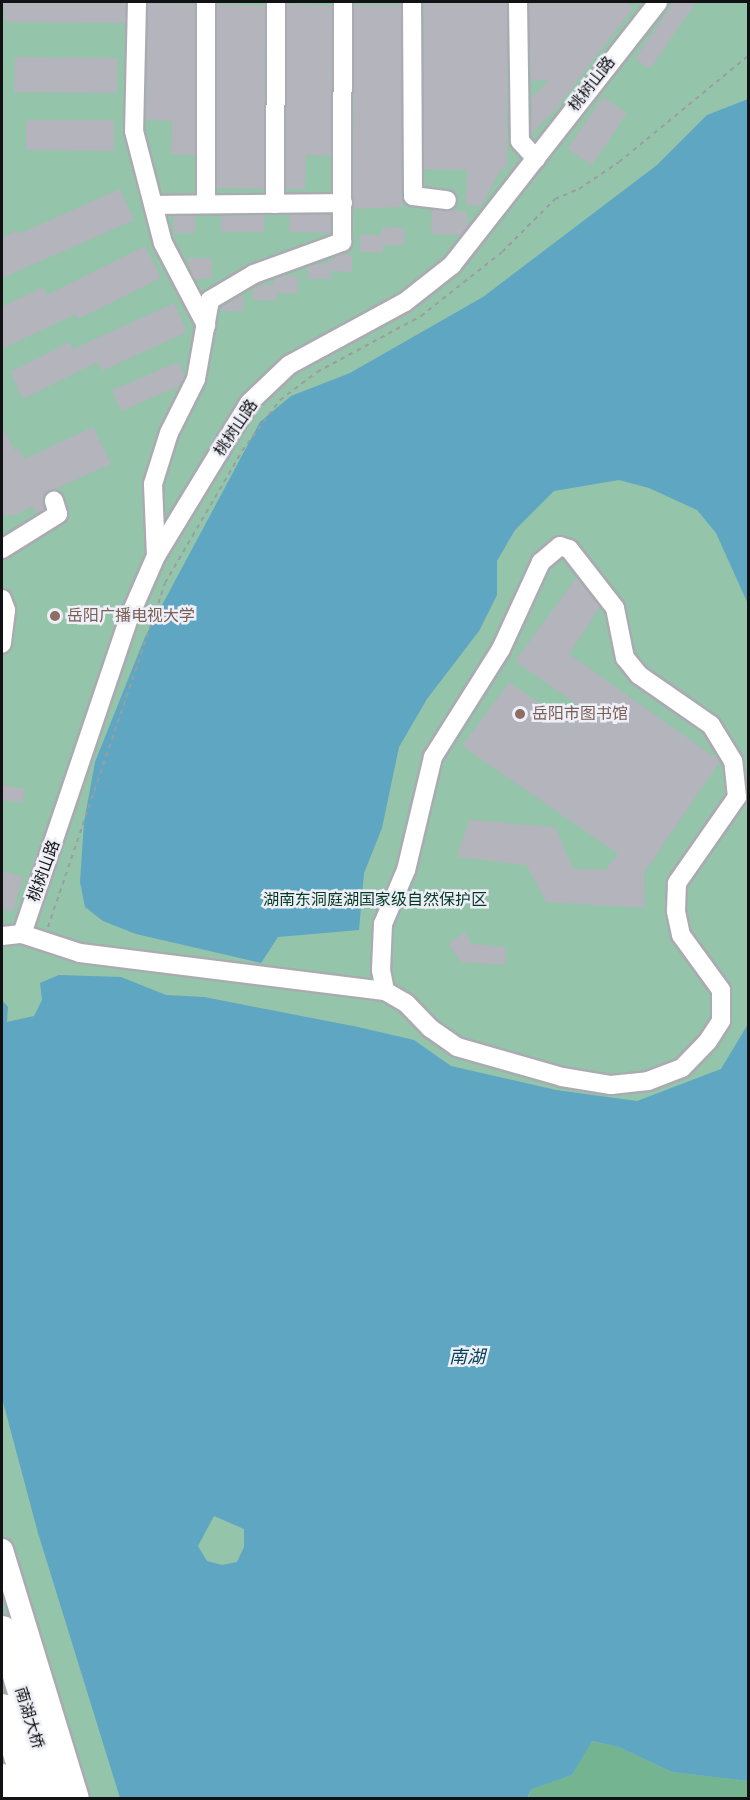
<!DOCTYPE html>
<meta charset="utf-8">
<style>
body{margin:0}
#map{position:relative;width:750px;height:1800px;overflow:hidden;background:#e2e2ea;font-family:Signika,"Noto Sans SC",sans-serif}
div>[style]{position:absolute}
.green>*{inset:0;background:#94c4a9}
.forest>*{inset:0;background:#75b491}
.water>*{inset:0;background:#5fa6c3}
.building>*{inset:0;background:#b3b4bc}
.path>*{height:2px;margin-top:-1px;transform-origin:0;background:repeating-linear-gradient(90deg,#9c9ca3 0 4.5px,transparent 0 9px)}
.roads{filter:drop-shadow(2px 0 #aaaab2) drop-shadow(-2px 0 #aaaab2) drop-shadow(0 2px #aaaab2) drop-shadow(0 -2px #aaaab2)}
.minor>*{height:18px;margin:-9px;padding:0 9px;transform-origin:9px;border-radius:9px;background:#fff}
.major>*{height:22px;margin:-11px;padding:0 11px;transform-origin:11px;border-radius:11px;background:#fff}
.highway>*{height:27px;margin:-13.5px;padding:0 13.5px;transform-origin:13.5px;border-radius:13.5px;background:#fff}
.dots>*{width:16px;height:16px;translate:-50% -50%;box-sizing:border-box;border:3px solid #efeff8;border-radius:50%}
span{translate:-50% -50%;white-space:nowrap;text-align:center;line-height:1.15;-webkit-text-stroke:5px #efeff8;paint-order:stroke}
.street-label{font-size:16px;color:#121215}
.education-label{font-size:16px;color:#785e54}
.left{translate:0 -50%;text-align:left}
.park-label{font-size:16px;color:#033a23}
.water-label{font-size:18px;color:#004257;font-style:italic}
.frame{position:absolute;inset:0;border:3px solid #121215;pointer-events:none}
</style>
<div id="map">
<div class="green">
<div style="clip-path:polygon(2px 2px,748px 2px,748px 1798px,2px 1798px)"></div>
</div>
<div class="forest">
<div style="clip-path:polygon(591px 1741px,619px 1747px,672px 1772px,748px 1781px,748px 1798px,528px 1798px,532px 1789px,572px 1775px)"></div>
</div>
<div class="water">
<div style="clip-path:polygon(748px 99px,748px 604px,716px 533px,697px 510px,649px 488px,619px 480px,554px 491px,515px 530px,497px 561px,497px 595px,479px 631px,427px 699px,399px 747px,382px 828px,364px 873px,359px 930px,278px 937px,261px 963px,136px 934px,103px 921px,85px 907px,80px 882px,84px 822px,95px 762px,145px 637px,260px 422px,291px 396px,350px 373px,483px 297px,657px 165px,707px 115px)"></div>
<div style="clip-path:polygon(evenodd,59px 975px,121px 977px,166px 995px,204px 997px,358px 1027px,414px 1040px,451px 1066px,556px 1090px,637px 1101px,721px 1069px,748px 1024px,748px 1781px,672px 1772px,619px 1747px,592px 1741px,572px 1775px,532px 1789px,527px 1798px,120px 1798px,38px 1533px,2px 1398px,2px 1000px,8px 1007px,7px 1022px,34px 1016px,42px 1000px,40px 983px,59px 975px,214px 1516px,244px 1529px,244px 1547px,237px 1562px,222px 1565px,207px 1561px,198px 1546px,214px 1516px)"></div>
</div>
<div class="building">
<div style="clip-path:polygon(126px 2px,125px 23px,5px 22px,4px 3px)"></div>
<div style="clip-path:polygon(424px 2px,507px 2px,507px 169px,501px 169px,481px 206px,466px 205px,467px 170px,424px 169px)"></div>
<div style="clip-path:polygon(529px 2px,625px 2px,633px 8px,556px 109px,531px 134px,532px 97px,549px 80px,531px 81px)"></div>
<div style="clip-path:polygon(674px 2px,696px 2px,650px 69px,635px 59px)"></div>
<div style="clip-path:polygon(148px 3px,195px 4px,195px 155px,171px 154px,172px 121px,146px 120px)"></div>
<div style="clip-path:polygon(217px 4px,265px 6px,264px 189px,217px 188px)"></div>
<div style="clip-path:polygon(287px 4px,332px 6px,331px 156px,306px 155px,305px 189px,286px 189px)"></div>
<div style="clip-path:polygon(354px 5px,401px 5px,402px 207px,353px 209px)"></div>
<div style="clip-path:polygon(15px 57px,117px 58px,117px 93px,14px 92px)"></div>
<div style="clip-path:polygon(603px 97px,627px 113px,592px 165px,567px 149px)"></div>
<div style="clip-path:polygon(26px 120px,114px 120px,114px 151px,26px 150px)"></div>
<div style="clip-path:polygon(120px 189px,134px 220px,2px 278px,2px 238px,17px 230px,19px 234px)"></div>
<div style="clip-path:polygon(432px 210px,467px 211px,467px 228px,461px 235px,431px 234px)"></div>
<div style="clip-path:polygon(331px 214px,330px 233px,289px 232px,290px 215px)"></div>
<div style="clip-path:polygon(265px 215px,264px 232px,221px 232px,221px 216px)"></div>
<div style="clip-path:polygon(174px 216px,195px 216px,195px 233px,173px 233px)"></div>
<div style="clip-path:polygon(382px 227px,405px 228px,404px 245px,383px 245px,383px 253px,360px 252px,360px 235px,381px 235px)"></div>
<div style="clip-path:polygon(145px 246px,161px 278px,78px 319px,76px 314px,2px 349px,2px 307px,43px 287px,47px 295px)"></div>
<div style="clip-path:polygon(341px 254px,352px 255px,352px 272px,331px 271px,331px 279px,307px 279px,308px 266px,329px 262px)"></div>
<div style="clip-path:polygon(187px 258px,212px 258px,211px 279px,194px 279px)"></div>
<div style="clip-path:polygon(283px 276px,298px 276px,297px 294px,276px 293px,276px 301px,253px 300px,253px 287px,274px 284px,274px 279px)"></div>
<div style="clip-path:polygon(243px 295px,244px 311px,222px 311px,222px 306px)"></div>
<div style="clip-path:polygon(174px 303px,187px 332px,102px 371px,98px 362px,23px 399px,10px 372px,69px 342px,73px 349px)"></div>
<div style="clip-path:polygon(178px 362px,185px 377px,180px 386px,121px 411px,112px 390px)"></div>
<div style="clip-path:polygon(2px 426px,15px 451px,19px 449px,24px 459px,93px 427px,111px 464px,46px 493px,45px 509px,37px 514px,33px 506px,16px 515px,2px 515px)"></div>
<div style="clip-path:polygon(577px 577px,600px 607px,569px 654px,720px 761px,644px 873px,645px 908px,546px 902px,526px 865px,457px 857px,469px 820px,555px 827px,573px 869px,605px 870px,618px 854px,462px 746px,509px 682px,568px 723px,579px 706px,515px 661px)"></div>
<div style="clip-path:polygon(2px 785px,25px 789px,22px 803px,2px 800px)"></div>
<div style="clip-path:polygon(2px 871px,23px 877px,13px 912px,2px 908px)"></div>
<div style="clip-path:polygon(465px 932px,472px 944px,506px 947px,505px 965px,461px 962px,448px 944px)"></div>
</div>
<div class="path">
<div style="left:48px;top:927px;width:363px;rotate:-71.2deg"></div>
<div style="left:165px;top:583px;width:153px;rotate:-59.7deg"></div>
<div style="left:242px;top:451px;width:64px;rotate:-53.3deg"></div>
<div style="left:280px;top:400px;width:46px;rotate:-37.1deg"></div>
<div style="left:317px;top:372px;width:118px;rotate:-28.3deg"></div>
<div style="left:421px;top:316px;width:103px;rotate:-38.3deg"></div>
<div style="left:502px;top:252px;width:75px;rotate:-45deg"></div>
<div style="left:555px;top:199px;width:26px;rotate:-23deg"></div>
<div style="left:579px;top:189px;width:48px;rotate:-34deg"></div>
<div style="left:619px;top:162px;width:167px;rotate:-39.4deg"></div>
</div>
<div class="roads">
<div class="minor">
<div style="left:137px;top:2px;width:129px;rotate:91.3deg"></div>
<div style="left:134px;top:131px;width:116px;rotate:75.5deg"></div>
<div style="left:163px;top:243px;width:93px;rotate:62.3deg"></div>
<div style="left:412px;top:2px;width:194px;rotate:89.7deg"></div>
<div style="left:413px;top:196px;width:34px;rotate:7deg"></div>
<div style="left:518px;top:2px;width:139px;rotate:89.2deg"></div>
<div style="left:520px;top:141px;width:24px;rotate:48deg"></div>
<div style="left:206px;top:204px;width:202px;rotate:-90deg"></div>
<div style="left:275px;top:204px;width:202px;rotate:-89.7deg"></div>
<div style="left:156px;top:205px;width:187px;rotate:-0.6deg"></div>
<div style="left:2px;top:549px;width:66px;rotate:-32deg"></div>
<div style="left:58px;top:514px;width:14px;rotate:-107deg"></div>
<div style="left:156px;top:556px;width:72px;rotate:-92.4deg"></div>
<div style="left:153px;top:484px;width:53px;rotate:-72.6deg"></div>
<div style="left:169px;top:433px;width:60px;rotate:-63.4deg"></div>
<div style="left:196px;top:379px;width:80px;rotate:-80deg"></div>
<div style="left:210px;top:300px;width:51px;rotate:-30.6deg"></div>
<div style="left:254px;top:274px;width:94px;rotate:-20deg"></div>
<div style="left:342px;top:242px;width:240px;rotate:-89.8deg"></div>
<div style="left:2px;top:599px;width:12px;rotate:70deg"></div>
<div style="left:6px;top:610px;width:34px;rotate:97deg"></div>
<div style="left:22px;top:934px;width:61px;rotate:18.1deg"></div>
<div style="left:80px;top:953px;width:307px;rotate:7.1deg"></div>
<div style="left:385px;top:991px;width:24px;rotate:30deg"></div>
<div style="left:406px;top:1003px;width:35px;rotate:46deg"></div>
<div style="left:430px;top:1028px;width:33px;rotate:35deg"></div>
<div style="left:457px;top:1047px;width:109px;rotate:15.9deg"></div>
<div style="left:562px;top:1077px;width:50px;rotate:9.3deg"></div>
<div style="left:611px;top:1085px;width:37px;rotate:-6deg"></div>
<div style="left:648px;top:1081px;width:36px;rotate:-21deg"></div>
<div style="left:682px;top:1068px;width:37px;rotate:-46deg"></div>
<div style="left:708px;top:1041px;width:24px;rotate:-57deg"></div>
<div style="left:721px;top:1021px;width:31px;rotate:-90deg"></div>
<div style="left:721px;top:990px;width:68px;rotate:-126deg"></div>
<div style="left:681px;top:935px;width:25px;rotate:-102deg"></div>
<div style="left:676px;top:911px;width:28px;rotate:-88deg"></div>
<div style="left:677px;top:883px;width:105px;rotate:-55.1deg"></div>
<div style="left:737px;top:797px;width:36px;rotate:-96deg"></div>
<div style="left:733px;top:761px;width:42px;rotate:-121.4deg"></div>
<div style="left:711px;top:725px;width:88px;rotate:-145.2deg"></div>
<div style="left:639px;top:675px;width:22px;rotate:-129deg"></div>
<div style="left:625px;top:658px;width:51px;rotate:-101.3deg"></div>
<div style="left:615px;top:608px;width:75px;rotate:-127.9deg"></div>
<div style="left:569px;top:549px;width:9px;rotate:-162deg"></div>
<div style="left:560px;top:546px;width:25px;rotate:140deg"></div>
<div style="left:541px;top:562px;width:96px;rotate:114.7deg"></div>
<div style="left:501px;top:649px;width:128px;rotate:122.2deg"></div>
<div style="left:433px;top:757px;width:116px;rotate:103.4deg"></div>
<div style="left:406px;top:870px;width:59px;rotate:113.1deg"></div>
<div style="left:383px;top:924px;width:46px;rotate:92.5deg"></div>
<div style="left:381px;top:970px;width:21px;rotate:79deg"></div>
<div style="left:2px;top:936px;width:20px;rotate:-6deg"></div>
<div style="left:22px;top:934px;width:331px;rotate:-71.3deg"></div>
<div style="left:128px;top:620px;width:70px;rotate:-66.4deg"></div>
<div style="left:156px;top:556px;width:179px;rotate:-58.7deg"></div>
<div style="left:249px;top:403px;width:55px;rotate:-43.5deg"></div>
<div style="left:289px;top:365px;width:132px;rotate:-28.5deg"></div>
<div style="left:405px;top:302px;width:60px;rotate:-38.2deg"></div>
<div style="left:452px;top:265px;width:334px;rotate:-51.9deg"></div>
</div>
<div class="major">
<div style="left:2px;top:1550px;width:259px;rotate:73deg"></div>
<div style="left:2px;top:1775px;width:24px;rotate:73deg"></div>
</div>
<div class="highway">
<div style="left:2px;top:1629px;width:177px;rotate:73.2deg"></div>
<div style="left:2px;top:1707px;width:95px;rotate:72.9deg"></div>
</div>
</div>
<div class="dots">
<div style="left:55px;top:616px;background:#8d6e63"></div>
<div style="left:520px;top:714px;background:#8d6e63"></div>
</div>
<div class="street-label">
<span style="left:592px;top:84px;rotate:-52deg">桃树山路</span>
<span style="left:236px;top:428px;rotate:-56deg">桃树山路</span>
<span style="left:44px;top:871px;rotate:-70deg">桃树山路</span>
<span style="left:29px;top:1718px;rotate:73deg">南湖大桥</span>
</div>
<div class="education-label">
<span class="left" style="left:67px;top:616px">岳阳广播电视大学</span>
<span class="left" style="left:532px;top:714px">岳阳市图书馆</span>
</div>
<div class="park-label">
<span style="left:375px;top:900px">湖南东洞庭湖国家级自然保护区</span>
</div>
<div class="water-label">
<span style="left:467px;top:1357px">南湖</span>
</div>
<div class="frame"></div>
</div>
